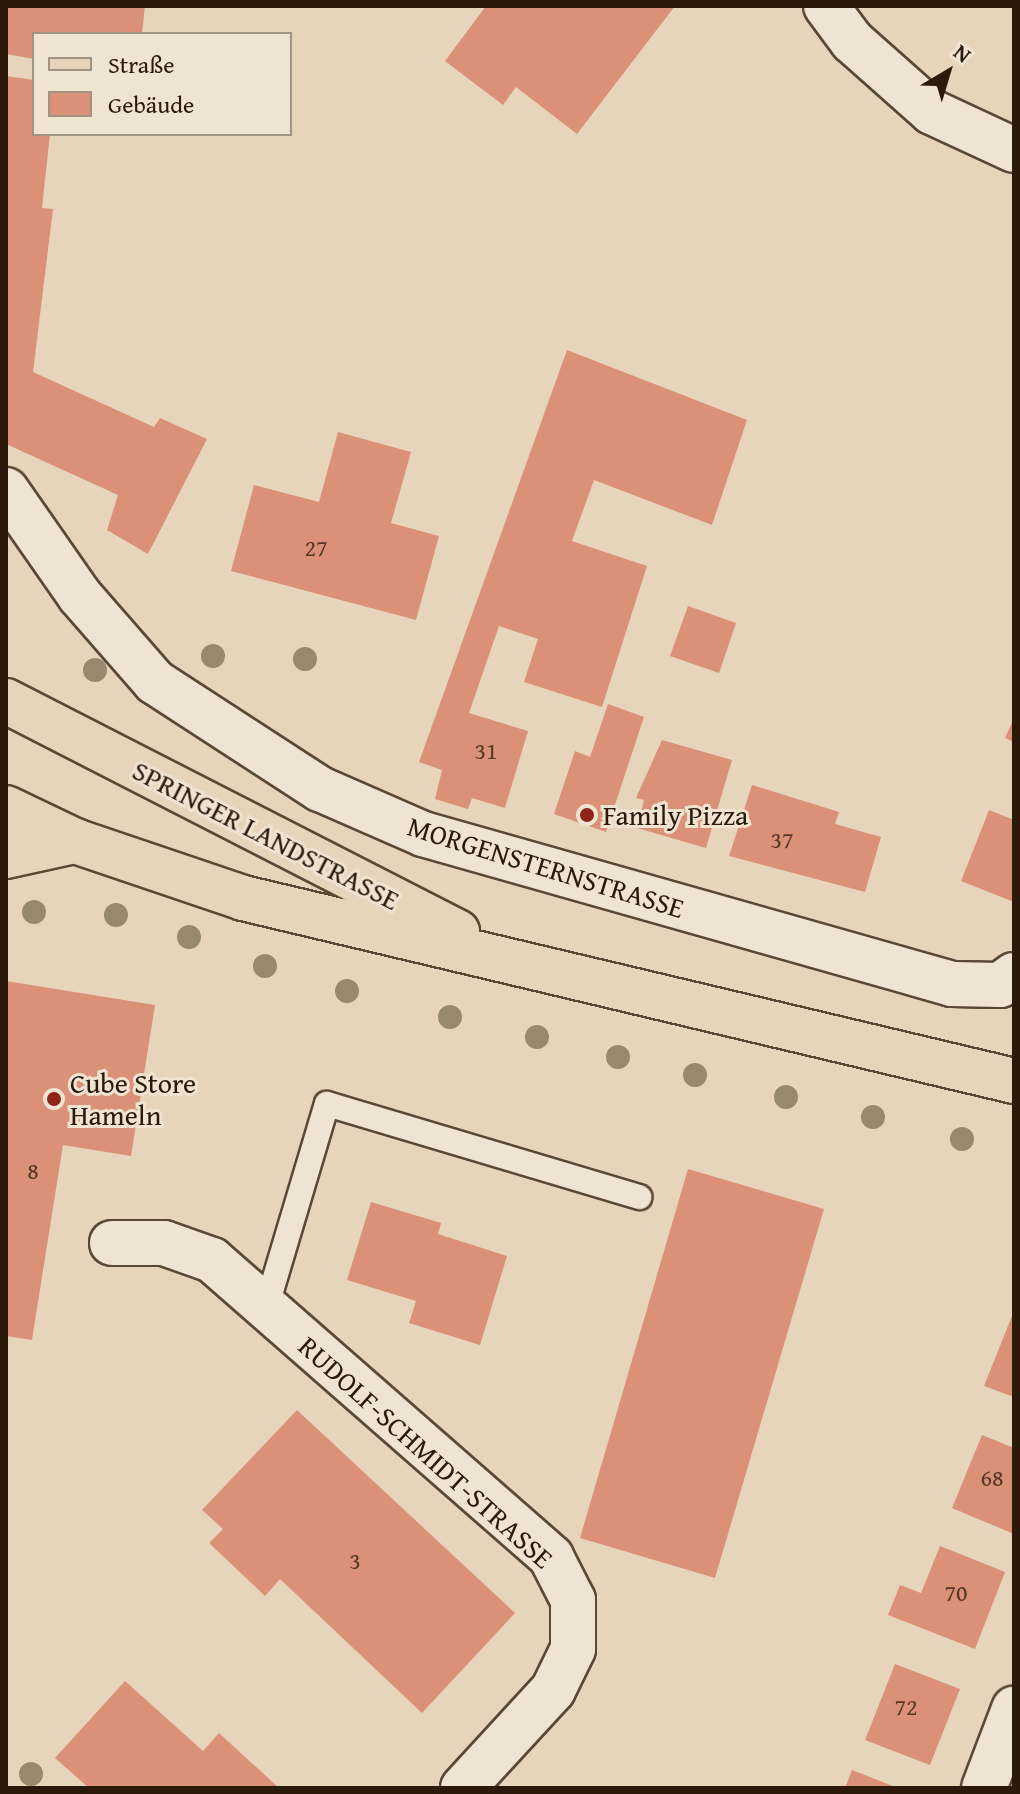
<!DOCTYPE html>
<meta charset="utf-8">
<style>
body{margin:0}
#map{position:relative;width:1020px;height:1794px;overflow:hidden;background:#e6d5ba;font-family:"Gentium Book Plus",serif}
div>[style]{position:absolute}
.building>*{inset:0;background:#db9178}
.roads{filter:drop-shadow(2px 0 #5a4836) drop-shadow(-2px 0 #5a4836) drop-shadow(0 2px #5a4836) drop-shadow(0 -2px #5a4836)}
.service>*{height:24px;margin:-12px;padding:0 12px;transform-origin:12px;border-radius:12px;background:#efe4d2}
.minor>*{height:44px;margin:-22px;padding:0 22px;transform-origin:22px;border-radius:22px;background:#efe4d2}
.primary>*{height:44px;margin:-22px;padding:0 22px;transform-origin:22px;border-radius:22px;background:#e6d5ba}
.trees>*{width:24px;height:24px;margin:-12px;border-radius:50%;background:#97896e}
.dots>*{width:22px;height:22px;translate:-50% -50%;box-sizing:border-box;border:4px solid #efe4d2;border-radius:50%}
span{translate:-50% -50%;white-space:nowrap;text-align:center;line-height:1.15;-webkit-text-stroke:6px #efe4d2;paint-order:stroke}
.number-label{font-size:24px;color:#573726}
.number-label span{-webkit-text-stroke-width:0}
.poi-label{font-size:28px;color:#2b190a}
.left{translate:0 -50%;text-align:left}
.street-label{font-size:28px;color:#2b190a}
.frame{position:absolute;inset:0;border:8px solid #2b190a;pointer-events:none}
.legend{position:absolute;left:32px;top:32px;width:260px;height:104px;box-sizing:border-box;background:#efe4d2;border:2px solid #a19382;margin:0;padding:10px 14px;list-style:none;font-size:24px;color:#2b190a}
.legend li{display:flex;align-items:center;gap:16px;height:40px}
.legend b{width:40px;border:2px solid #a19382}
.north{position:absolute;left:908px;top:32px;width:80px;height:80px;-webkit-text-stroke:6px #efe4d2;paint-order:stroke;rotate:38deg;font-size:22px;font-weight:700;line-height:32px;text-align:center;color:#2b190a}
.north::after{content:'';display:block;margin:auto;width:28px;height:36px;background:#2b190a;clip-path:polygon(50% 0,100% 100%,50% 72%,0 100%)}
</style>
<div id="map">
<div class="building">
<div style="clip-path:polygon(6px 6px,145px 6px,142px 34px,34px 34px,34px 59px,6px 54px)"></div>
<div style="clip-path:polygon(486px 6px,675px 6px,577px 134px,516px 87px,503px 105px,445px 61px)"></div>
<div style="clip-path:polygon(6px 76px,34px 80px,34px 134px,50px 134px,42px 208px,53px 209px,33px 372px,154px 427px,160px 418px,207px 439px,148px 554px,107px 530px,118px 495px,6px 444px)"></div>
<div style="clip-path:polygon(567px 350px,747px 420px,712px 525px,594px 480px,572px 541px,647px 566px,602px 707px,524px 682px,538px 639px,499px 626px,469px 713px,528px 731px,505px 808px,472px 798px,468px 809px,435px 799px,442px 770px,419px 762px)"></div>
<div style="clip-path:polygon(338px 432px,411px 452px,391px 523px,439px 536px,416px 620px,231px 571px,254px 485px,319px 502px)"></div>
<div style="clip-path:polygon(688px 606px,736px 623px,719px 673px,670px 656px)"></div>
<div style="clip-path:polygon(608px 704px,644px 717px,606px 832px,554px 814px,575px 751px,590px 757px)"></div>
<div style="clip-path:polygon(1014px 718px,1014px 742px,1005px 738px)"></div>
<div style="clip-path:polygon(662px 740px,732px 760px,706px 848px,637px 828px,644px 800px,636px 798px)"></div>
<div style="clip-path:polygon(752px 785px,839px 812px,835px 824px,881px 837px,865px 892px,729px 856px)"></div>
<div style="clip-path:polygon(989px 810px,1014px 820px,1014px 902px,961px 881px)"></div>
<div style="clip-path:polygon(6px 981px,155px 1005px,131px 1156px,63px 1145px,32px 1340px,6px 1336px)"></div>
<div style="clip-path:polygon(688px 1169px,824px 1209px,715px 1578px,580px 1538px)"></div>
<div style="clip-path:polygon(371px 1202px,441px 1223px,438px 1234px,507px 1256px,480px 1345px,409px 1323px,416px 1301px,347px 1280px)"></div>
<div style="clip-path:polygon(1014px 1311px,1014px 1397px,984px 1386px)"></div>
<div style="clip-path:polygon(297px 1410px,515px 1613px,422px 1713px,280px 1579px,265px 1596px,209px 1543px,223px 1529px,202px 1510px)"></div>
<div style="clip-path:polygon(982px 1435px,1014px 1448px,1014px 1534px,952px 1508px)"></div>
<div style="clip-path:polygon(940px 1546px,1005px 1572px,975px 1649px,888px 1615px,900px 1585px,921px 1593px)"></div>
<div style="clip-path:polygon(895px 1664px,960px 1689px,930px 1765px,865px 1740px)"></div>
<div style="clip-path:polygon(125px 1681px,203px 1751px,219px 1733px,279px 1788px,89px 1788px,55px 1758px)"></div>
<div style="clip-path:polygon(852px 1770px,898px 1788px,845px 1788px)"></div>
</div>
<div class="roads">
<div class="service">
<div style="left:266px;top:1308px;width:213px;rotate:-73.4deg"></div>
<div style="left:327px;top:1104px;width:326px;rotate:16.6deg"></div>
</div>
<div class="minor">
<div style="left:826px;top:6px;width:44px;rotate:53.4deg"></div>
<div style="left:852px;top:41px;width:107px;rotate:41.6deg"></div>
<div style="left:932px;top:112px;width:90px;rotate:24.9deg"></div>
<div style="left:6px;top:490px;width:129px;rotate:55.1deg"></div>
<div style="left:80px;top:596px;width:114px;rotate:48.9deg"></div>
<div style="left:155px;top:682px;width:197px;rotate:33deg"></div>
<div style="left:320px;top:789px;width:112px;rotate:23.6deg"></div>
<div style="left:423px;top:834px;width:550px;rotate:15.83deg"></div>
<div style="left:952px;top:984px;width:48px;rotate:1.2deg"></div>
<div style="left:1000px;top:985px;width:17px;rotate:-36deg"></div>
<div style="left:112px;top:1243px;width:52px"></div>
<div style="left:164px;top:1243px;width:51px;rotate:19.5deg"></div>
<div style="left:212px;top:1260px;width:451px;rotate:41.2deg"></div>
<div style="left:551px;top:1557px;width:48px;rotate:62.9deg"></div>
<div style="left:573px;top:1600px;width:49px;rotate:90deg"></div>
<div style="left:573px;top:1649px;width:46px;rotate:116deg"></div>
<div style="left:553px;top:1690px;width:133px;rotate:132.6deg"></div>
<div style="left:984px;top:1788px;width:85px;rotate:-69.2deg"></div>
</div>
<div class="primary">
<div style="left:6px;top:701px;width:507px;rotate:27.12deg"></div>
<div style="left:6px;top:808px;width:76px;rotate:25.6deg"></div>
<div style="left:75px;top:841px;width:177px;rotate:18.7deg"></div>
<div style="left:243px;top:898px;width:792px;rotate:13.35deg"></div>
<div style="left:6px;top:856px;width:71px;rotate:-12.3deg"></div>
</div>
</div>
<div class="trees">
<div style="left:213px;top:656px"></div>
<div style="left:305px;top:659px"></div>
<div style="left:95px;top:670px"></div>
<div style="left:34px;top:912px"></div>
<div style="left:116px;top:915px"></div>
<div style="left:189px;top:937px"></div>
<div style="left:265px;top:966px"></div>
<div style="left:347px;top:991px"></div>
<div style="left:450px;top:1017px"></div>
<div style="left:537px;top:1037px"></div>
<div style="left:618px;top:1057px"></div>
<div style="left:695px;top:1075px"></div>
<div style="left:786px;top:1097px"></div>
<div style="left:873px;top:1117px"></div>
<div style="left:962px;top:1139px"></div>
<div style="left:31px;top:1774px"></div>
</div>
<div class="dots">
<div style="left:587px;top:815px;background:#8f2418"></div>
<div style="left:54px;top:1099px;background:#8f2418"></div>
</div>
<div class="number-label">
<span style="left:316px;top:548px">27</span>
<span style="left:486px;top:751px">31</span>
<span style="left:782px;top:840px">37</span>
<span style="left:33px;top:1171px">8</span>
<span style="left:992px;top:1478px">68</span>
<span style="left:355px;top:1561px">3</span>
<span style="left:956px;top:1593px">70</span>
<span style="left:906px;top:1707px">72</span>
</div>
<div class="poi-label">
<span class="left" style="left:603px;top:815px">Family Pizza</span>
<span class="left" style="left:70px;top:1099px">Cube Store<br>Hameln</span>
</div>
<div class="street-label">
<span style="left:266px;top:835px;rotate:27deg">SPRINGER LANDSTRASSE</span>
<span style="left:546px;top:867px;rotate:17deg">MORGENSTERNSTRASSE</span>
<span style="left:426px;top:1452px;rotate:42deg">RUDOLF-SCHMIDT-STRASSE</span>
</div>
<div class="frame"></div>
<ul class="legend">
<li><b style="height:10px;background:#e6d5ba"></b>Straße</li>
<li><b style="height:22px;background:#db9178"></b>Gebäude</li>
</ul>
<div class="north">N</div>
</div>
